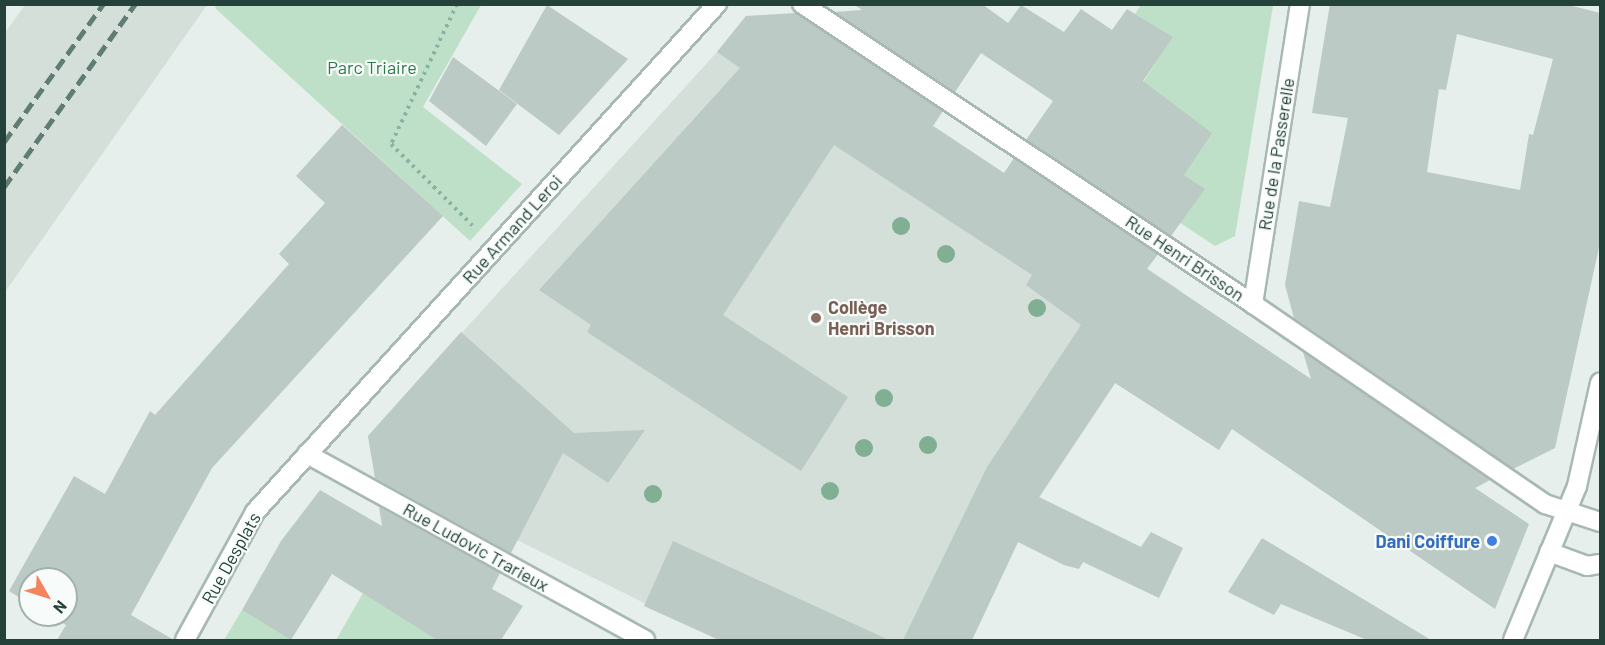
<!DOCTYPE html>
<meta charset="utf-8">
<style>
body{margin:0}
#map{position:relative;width:1605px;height:645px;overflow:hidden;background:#e6efeb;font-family:Barlow,sans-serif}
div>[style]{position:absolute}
.built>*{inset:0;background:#d4dfda}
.green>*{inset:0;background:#bfe0c8}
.building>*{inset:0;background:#bbcac4}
.path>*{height:4px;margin-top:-2px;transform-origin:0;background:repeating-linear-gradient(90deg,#86b3a5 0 3px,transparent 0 7.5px)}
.roads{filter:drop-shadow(2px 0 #a8b8b2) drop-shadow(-2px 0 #a8b8b2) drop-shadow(0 2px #a8b8b2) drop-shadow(0 -2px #a8b8b2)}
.street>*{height:18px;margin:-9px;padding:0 9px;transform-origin:9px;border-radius:9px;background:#fff}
.rail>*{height:4.5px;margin-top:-2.25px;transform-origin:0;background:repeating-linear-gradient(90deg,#5f7d75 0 12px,transparent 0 18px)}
.trees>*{width:18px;height:18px;margin:-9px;border-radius:50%;background:#80af93}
.dots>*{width:16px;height:16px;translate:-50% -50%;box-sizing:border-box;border:3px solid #f7fbf9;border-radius:50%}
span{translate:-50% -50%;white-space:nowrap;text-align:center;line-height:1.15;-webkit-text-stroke:4.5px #f7fbf9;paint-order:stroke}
.park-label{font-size:18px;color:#2d7a4b}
.street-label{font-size:18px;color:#24423a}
.education-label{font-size:18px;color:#785e54;font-weight:700}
.left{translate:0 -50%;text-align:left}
.shop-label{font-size:18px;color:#366cbe;font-weight:700}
.right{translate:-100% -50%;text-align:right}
.frame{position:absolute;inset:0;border:6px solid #24423a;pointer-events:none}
.north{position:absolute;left:18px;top:567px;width:60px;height:60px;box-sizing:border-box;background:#f7fbf9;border:2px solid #a3b1ad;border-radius:50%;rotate:129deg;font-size:16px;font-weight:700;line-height:24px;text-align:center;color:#24423a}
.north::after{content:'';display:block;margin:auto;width:21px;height:27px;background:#f4845f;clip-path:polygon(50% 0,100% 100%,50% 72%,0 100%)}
</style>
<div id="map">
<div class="built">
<div style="clip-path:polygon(25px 5px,207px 5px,5px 292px,5px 33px)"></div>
<div style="clip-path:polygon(767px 15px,1178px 289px,1039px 498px,972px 640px,719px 640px,517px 540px,371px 456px,368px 436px,717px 52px,746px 16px)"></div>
</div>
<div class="green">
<div style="clip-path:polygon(217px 4px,481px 5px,423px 107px,522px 184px,470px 241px,215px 8px)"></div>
<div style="clip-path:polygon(1141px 5px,1273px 6px,1235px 236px,1215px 246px,1091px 164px,1172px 37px,1135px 14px)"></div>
<div style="clip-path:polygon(363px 593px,438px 640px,336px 640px)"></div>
<div style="clip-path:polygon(242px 610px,292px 640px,224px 640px)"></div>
</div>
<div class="building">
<div style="clip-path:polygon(853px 4px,982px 4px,1008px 23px,1021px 5px,1064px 32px,1081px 9px,1112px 30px,1127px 9px,1173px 37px,1143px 81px,1212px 133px,1184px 175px,1205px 189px,1171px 236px,1026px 140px,1053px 101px,981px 53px,955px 92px,834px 12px,862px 10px)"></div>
<div style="clip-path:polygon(evenodd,1330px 4px,1565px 4px,1600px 13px,1600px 243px,1555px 448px,1513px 469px,1294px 318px,1285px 285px,1299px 201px,1330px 207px,1348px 118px,1312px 113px,1330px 4px,1457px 34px,1553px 59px,1533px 135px,1529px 134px,1520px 190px,1427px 172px,1439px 89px,1446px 90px,1457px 34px)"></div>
<div style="clip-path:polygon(547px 5px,628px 59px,559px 135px,499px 90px)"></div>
<div style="clip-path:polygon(796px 13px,943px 111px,933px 126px,1004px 173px,1014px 158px,1158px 254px,1147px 269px,1311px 379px,1303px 352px,1490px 480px,1475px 488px,1529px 524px,1495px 609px,1232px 429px,1219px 450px,1115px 383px,1039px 497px,1141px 547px,1151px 532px,1183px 548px,1159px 598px,1083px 562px,1079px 569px,1064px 565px,1018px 542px,972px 640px,903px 640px,987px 467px,1081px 325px,1026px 285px,1032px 275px,834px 145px,723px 315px,848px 397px,801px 471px,587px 332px,591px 325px,539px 290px,740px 68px,717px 52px,746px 16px)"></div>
<div style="clip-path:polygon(453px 57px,517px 104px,486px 146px,429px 101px)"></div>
<div style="clip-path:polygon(342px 125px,443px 216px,212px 468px,131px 615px,174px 640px,57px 640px,66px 625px,49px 615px,66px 615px,66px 579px,30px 579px,30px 604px,9px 591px,74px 476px,105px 494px,150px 411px,155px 415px,289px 264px,279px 254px,325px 203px,296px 176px)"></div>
<div style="clip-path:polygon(461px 332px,574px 433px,645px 430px,608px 483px,563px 453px,511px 553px,375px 478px,368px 436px)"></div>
<div style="clip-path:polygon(320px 490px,382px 526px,379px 507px,500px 573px,492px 589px,523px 606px,501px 640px,437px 640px,332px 574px,291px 640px,242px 610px,281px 541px)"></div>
<div style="clip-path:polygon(1262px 538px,1431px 640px,1367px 640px,1281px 604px,1274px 615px,1228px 592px)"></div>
<div style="clip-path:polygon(673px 541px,889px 640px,719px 640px,644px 606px)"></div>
</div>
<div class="path">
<div style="left:457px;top:4px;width:155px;rotate:115.2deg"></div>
<div style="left:391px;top:144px;width:115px;rotate:45deg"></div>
</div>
<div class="roads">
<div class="street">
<div style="left:802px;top:4px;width:542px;rotate:33.63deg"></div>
<div style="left:1253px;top:304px;width:354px;rotate:34.4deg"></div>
<div style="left:1545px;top:504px;width:58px;rotate:18.1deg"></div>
<div style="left:1253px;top:304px;width:304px;rotate:-81.1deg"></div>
<div style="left:307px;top:454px;width:386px;rotate:28.8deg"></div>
<div style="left:1549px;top:552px;width:40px;rotate:20.2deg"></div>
<div style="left:1587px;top:566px;width:13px;rotate:-9deg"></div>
<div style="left:185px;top:640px;width:146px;rotate:-61.3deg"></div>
<div style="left:255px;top:512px;width:687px;rotate:-47.72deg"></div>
<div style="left:1513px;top:640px;width:167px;rotate:-67.4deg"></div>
<div style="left:1577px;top:486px;width:106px;rotate:-77.4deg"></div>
</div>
</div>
<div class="rail">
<div style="left:4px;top:142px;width:170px;rotate:-54.3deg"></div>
<div style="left:4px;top:187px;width:225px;rotate:-54.4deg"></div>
</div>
<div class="trees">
<div style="left:901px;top:226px"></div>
<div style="left:946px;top:254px"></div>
<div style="left:1037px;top:308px"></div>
<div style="left:884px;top:398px"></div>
<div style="left:928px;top:445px"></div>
<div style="left:864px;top:448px"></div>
<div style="left:830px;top:491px"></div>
<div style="left:653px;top:494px"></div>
</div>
<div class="dots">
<div style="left:816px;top:318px;background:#8d6e63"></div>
<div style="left:1492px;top:541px;background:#3f7fe0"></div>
</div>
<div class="park-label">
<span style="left:372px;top:67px">Parc Triaire</span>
</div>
<div class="street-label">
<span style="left:1276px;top:154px;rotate:-81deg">Rue de la Passerelle</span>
<span style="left:512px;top:229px;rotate:-48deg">Rue Armand Leroi</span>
<span style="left:1185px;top:258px;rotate:34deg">Rue Henri Brisson</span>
<span style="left:476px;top:547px;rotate:29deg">Rue Ludovic Trarieux</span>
<span style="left:231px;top:558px;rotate:-61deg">Rue Desplats</span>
</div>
<div class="education-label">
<span class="left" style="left:828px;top:318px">Collège<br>Henri Brisson</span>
</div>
<div class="shop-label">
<span class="right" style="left:1480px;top:541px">Dani Coiffure</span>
</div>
<div class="frame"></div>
<div class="north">N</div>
</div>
